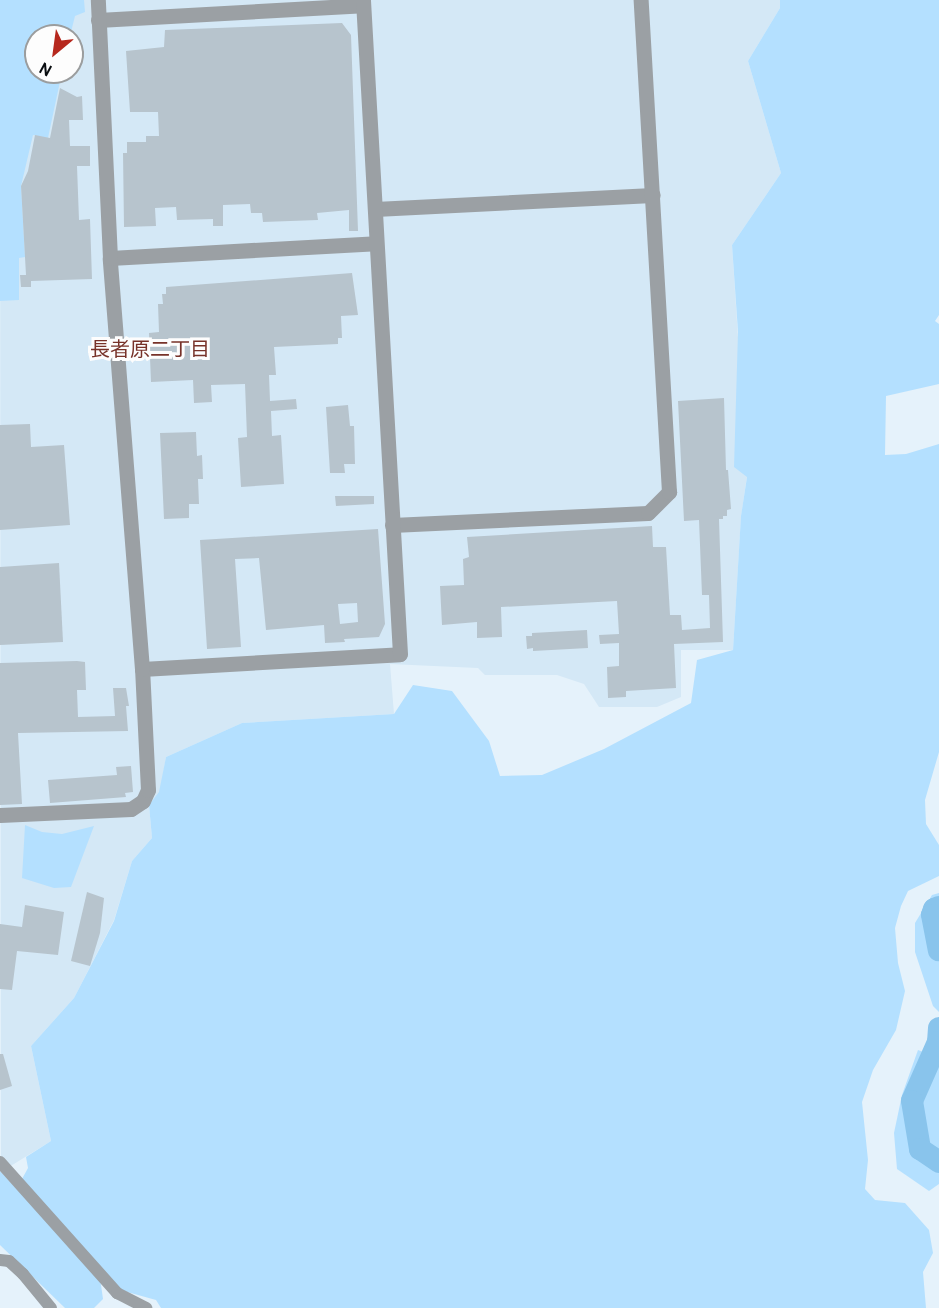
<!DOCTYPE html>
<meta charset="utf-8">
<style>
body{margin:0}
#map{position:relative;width:939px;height:1308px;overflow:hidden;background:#e5f2fb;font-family:Overpass,"Noto Sans JP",sans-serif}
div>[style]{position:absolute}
.built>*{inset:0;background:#d4e8f6}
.green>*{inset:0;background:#b4e0ff}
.river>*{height:22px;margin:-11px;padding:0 11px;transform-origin:11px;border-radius:11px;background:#89c4ec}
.building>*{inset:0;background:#b7c4cd}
.minor>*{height:12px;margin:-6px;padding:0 6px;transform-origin:6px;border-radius:6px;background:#9ba0a4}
.tertiary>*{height:15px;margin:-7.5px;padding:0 7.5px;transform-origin:7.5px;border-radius:7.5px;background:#9ba0a4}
span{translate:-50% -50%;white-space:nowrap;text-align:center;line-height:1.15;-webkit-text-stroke:6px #fdfdfd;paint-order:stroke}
.neighbourhood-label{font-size:20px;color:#773229}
.north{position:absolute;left:24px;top:24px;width:60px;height:60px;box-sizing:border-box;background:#fdfdfd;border:2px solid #9b9d9e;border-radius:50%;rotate:209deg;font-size:16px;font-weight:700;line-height:24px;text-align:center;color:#090d10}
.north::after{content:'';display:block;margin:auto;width:21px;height:27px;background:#b6281e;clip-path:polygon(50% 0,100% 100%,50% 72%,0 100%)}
</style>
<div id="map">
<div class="built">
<div style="clip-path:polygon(evenodd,0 0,780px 0,780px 8px,748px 61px,781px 173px,732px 245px,747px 476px,741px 517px,733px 650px,681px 650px,681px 697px,657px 707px,599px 707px,584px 684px,557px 675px,485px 675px,478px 668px,390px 664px,394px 714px,242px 723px,166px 757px,160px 792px,149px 805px,152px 838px,132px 861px,114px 920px,74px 998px,31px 1046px,51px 1141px,1px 1172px,0 0,36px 36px,72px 36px,72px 72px,36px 72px,36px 36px)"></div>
</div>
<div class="green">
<div style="clip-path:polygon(0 0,84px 0,85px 12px,75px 16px,70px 36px,36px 36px,36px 72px,62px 72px,48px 138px,33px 135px,21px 186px,25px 257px,19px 258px,19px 300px,0 301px)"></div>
<div style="clip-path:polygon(780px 0,939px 0,939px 315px,935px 321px,939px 324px,939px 384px,886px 396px,885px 455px,906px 454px,939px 444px,939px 752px,925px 800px,926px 824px,939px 845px,939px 876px,908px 891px,901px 906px,895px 928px,898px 963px,905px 991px,896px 1030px,873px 1070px,862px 1102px,868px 1160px,865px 1189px,875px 1200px,905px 1203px,929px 1230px,933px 1253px,923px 1272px,926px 1308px,161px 1308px,156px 1300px,120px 1290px,22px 1179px,28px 1168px,26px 1157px,51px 1141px,31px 1046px,74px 998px,114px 921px,132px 861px,152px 838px,149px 805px,159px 792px,166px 757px,242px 723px,394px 714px,413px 685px,452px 691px,489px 741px,500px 776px,542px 775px,604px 749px,691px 703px,697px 660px,733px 650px,741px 516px,747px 477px,734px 467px,738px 332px,732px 245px,781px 173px,748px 61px,780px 8px)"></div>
<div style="clip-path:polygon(25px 825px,42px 832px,62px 834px,94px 826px,71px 887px,54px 888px,22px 878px)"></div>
<div style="clip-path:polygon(939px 893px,939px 1012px,933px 1006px,915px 952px,915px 923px,932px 895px)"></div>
<div style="clip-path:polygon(918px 1050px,939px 1058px,939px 1184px,929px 1191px,897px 1169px,894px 1133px,902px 1095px)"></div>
<div style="clip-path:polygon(0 1171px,100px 1278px,103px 1299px,94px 1308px,65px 1308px,0 1245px)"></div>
</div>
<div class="river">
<div style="left:939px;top:907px;width:5px;rotate:158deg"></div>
<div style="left:934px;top:909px;width:6px;rotate:108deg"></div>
<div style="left:932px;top:915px;width:36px;rotate:79deg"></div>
<div style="left:939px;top:1028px;width:14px;rotate:94deg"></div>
<div style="left:938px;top:1042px;width:64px;rotate:113.8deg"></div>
<div style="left:912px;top:1101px;width:49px;rotate:80.5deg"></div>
<div style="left:920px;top:1149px;width:23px;rotate:34deg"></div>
</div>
<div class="building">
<div style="clip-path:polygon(342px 23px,351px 35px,358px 231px,349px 231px,349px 210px,317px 213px,318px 220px,263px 222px,262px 213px,251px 213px,250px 204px,223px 205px,223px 226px,213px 226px,213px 219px,177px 220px,176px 207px,155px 208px,156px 226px,124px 227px,123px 153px,127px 153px,127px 142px,146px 142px,146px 136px,159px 136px,158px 112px,130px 112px,126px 51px,164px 47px,165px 30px)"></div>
<div style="clip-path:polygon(60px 88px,77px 97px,82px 96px,83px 120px,69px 120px,70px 146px,90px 146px,90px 166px,77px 166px,79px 220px,90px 219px,92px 279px,31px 281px,31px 287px,21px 287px,20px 275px,26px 275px,21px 186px,28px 171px,35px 135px,50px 138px)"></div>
<div style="clip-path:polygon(352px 273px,358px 315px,341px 316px,342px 338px,338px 338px,338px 344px,274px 347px,276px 375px,269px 375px,270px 401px,296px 399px,297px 409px,271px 411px,272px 436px,281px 435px,284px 484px,241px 487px,238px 438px,247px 437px,245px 384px,211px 385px,212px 402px,194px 403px,193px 380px,151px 382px,149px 333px,159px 332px,158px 304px,163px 304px,162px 294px,166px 294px,166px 287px)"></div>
<div style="clip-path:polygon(724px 398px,726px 470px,728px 470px,731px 509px,727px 510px,727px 516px,723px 516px,723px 519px,719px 519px,723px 642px,674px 644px,676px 688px,626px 691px,626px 697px,608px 698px,607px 667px,619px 666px,619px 643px,600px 644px,599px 635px,619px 634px,617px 601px,501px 607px,502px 637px,477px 638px,477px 622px,442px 625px,440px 586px,464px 585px,463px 559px,469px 557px,467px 537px,652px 526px,653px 547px,666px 547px,670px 615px,681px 615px,682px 630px,710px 628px,709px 595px,702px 595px,699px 520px,684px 521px,678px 401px)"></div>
<div style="clip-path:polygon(348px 405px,350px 426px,354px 426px,355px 464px,344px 464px,345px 473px,330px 473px,326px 407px)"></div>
<div style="clip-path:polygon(30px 424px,31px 447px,64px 445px,70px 525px,0 530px,0 425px)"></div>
<div style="clip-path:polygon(196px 432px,197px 456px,202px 455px,203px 479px,198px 479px,199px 504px,189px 504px,189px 518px,164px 519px,160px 433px)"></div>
<div style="clip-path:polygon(335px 496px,374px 496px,374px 504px,336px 506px)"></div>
<div style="clip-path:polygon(evenodd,378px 529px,385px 624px,379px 637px,344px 639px,345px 642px,325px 643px,324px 625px,266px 630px,259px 558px,235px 559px,241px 647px,207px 649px,200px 540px,378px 529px,357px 603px,358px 622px,340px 624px,338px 604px,357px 603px)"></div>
<div style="clip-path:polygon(59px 563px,63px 642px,0 645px,0 567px)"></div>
<div style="clip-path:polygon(587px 630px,588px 648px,533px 651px,533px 648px,527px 649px,526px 636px,532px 636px,532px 633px)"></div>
<div style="clip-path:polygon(77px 661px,85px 662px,86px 690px,77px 690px,78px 717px,115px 716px,113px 688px,126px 688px,129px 706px,126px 706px,128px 731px,18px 733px,22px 804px,0 805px,0 663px)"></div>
<div style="clip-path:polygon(131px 766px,133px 792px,125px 793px,126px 797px,50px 803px,48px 780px,117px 775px,116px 767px)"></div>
<div style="clip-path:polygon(87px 892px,104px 898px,100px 933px,90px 966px,71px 961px)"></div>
<div style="clip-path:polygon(25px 905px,64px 912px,58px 955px,17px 951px,12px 990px,0 989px,0 924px,22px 927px)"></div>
<div style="clip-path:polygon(0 1054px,3px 1054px,12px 1086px,0 1090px)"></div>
</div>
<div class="minor">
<div style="left:0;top:1162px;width:176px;rotate:48.2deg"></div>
<div style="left:117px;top:1293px;width:33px;rotate:27deg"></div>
<div style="left:0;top:1260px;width:9px;rotate:6deg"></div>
<div style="left:9px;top:1261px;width:19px;rotate:43deg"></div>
<div style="left:23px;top:1274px;width:44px;rotate:50.5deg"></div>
</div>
<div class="tertiary">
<div style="left:98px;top:20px;width:265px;rotate:-3.2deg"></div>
<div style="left:375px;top:209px;width:278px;rotate:-2.9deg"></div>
<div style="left:110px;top:258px;width:266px;rotate:-3.2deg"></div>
<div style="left:392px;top:525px;width:256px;rotate:-2.7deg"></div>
<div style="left:648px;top:513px;width:30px;rotate:-45deg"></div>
<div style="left:669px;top:492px;width:493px;rotate:-93.3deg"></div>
<div style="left:142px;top:669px;width:258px;rotate:-3.3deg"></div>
<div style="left:400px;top:654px;width:655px;rotate:-93.24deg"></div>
<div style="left:0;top:815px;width:131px;rotate:-2.6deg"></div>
<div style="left:131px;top:809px;width:14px;rotate:-34deg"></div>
<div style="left:143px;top:801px;width:12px;rotate:-66deg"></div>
<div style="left:148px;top:790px;width:121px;rotate:-92.8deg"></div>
<div style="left:142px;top:669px;width:412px;rotate:-94.5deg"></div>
<div style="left:110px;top:258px;width:258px;rotate:-92.7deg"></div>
</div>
<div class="neighbourhood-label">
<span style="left:150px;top:351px">長者原二丁目</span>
</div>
<div class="north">N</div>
</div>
